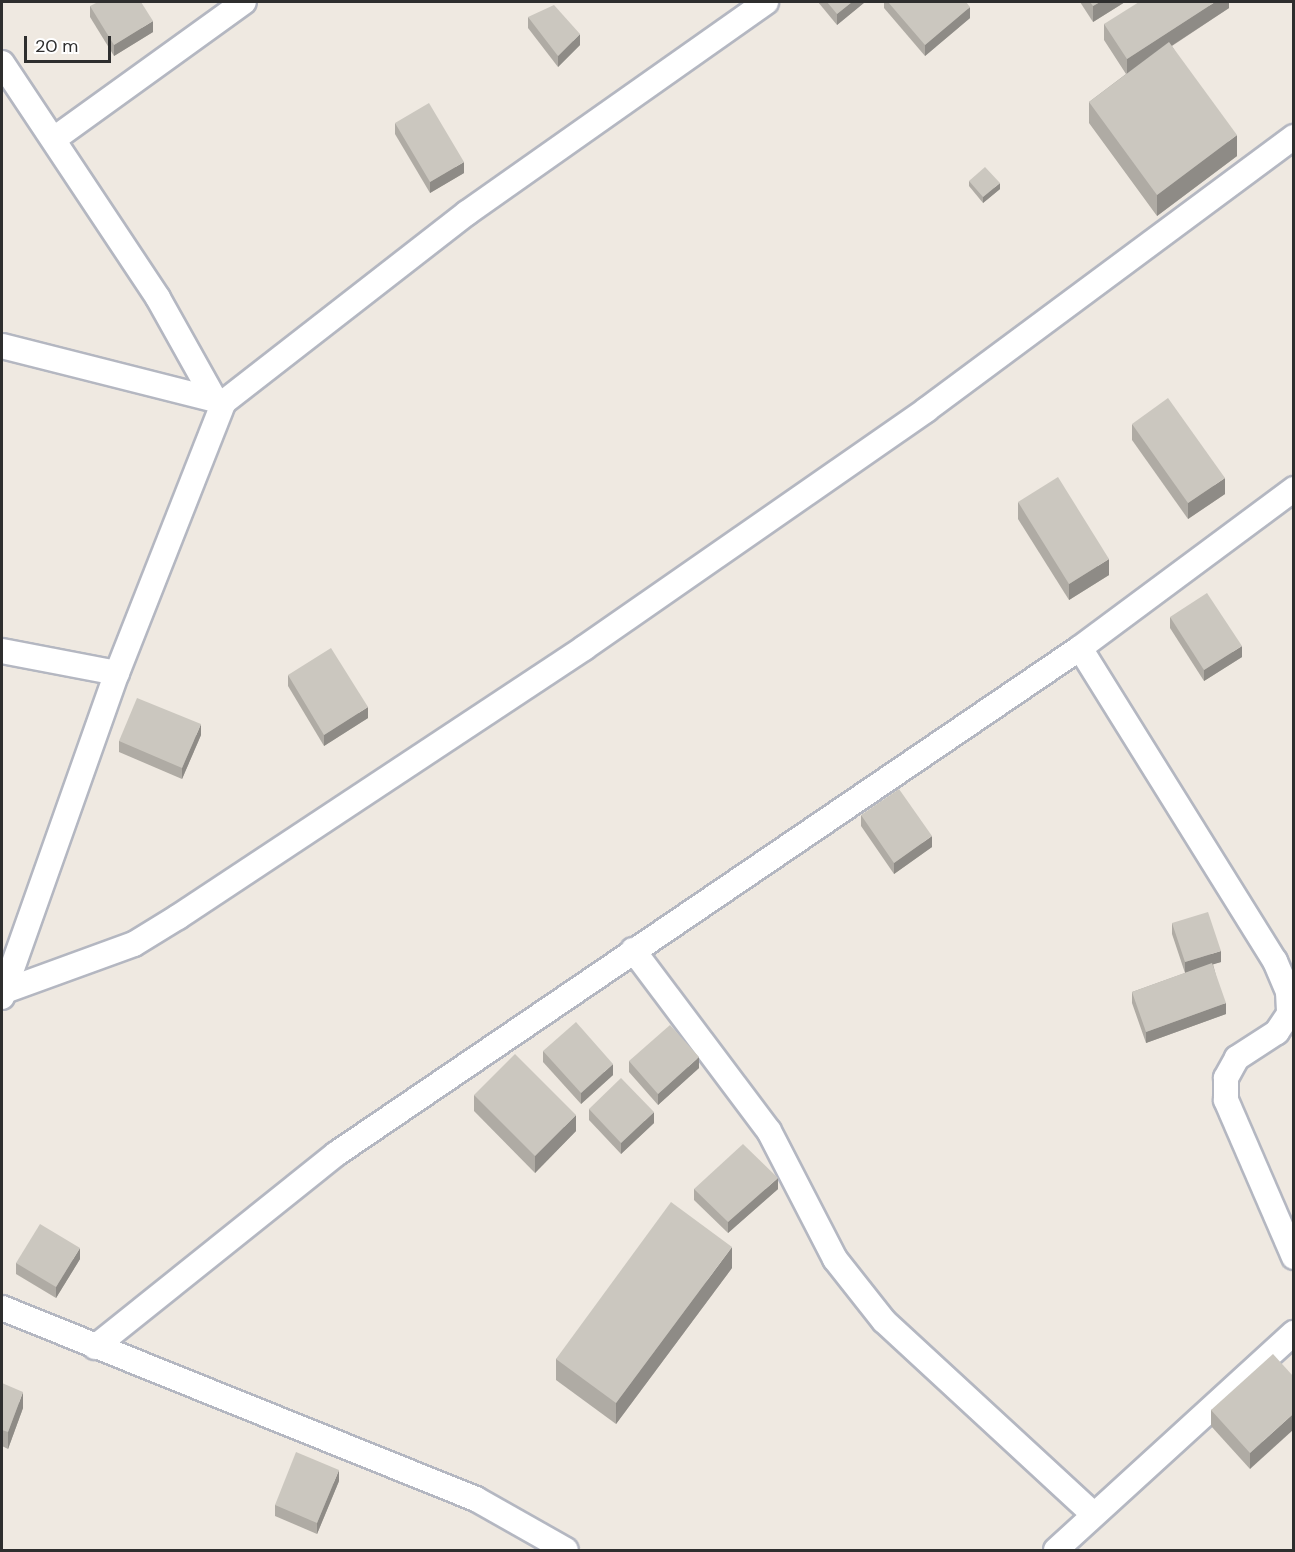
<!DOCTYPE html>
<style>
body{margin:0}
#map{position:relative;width:1295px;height:1552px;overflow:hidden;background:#efe9e1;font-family:"DM Sans",sans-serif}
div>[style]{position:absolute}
.roads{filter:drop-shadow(2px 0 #b4b7c1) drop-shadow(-2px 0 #b4b7c1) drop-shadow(0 2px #b4b7c1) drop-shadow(0 -2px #b4b7c1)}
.street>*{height:24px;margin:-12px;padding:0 12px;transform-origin:12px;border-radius:12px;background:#fff}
.wall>*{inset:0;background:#afaba4}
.shaded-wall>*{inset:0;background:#8e8b86}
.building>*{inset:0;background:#cbc7bf}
span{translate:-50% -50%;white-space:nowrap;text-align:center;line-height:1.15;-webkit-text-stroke:4.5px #fff;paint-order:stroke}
.frame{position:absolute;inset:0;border:3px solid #2e2e2e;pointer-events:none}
.scale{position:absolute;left:24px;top:36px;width:87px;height:27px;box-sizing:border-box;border:3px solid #2e2e2e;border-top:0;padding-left:8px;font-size:18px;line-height:21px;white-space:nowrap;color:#2e2e2e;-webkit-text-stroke:4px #fff;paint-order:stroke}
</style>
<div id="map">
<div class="roads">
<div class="street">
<div style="left:2px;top:63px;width:282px;rotate:56.4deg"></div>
<div style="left:158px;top:298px;width:117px;rotate:60.8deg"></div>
<div style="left:54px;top:139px;width:234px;rotate:-35.8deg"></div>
<div style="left:2px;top:346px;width:229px;rotate:14.2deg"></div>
<div style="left:1080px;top:648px;width:369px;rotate:58.1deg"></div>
<div style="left:1275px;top:961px;width:34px;rotate:67deg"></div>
<div style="left:1288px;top:992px;width:22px;rotate:87deg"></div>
<div style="left:1289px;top:1014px;width:22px;rotate:124deg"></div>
<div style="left:1277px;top:1032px;width:48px;rotate:147deg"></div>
<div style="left:1237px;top:1058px;width:23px;rotate:119deg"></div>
<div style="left:1226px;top:1078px;width:22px;rotate:90deg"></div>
<div style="left:1226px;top:1100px;width:171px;rotate:66.6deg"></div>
<div style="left:2px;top:651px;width:117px;rotate:10.8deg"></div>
<div style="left:633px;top:950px;width:226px;rotate:53.1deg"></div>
<div style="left:769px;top:1131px;width:144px;rotate:62.7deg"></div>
<div style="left:835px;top:1259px;width:79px;rotate:51.7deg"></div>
<div style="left:884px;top:1321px;width:284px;rotate:42.7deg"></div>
<div style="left:2px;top:992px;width:140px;rotate:-20deg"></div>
<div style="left:134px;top:944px;width:52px;rotate:-31.5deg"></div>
<div style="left:178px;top:917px;width:487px;rotate:-33.5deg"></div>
<div style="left:584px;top:648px;width:417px;rotate:-34.8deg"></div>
<div style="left:926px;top:410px;width:458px;rotate:-36.6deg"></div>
<div style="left:2px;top:997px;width:344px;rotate:-70.5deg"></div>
<div style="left:117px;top:673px;width:291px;rotate:-68.5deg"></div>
<div style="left:224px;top:402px;width:308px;rotate:-37.9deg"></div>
<div style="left:467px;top:213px;width:366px;rotate:-35.2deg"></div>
<div style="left:2px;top:1308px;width:511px;rotate:21.95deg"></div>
<div style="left:476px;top:1499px;width:103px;rotate:29.5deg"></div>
<div style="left:95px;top:1347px;width:309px;rotate:-38.7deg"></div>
<div style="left:336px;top:1154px;width:900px;rotate:-34.22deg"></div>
<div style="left:1080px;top:648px;width:267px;rotate:-36.6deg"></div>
<div style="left:1056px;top:1550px;width:322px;rotate:-42.4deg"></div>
</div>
</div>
<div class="wall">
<div style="clip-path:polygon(818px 2px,865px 2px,837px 25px)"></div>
<div style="clip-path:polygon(884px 2px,966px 2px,970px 18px,925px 56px,884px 8px)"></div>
<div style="clip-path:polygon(1080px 2px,1125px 2px,1093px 22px)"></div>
<div style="clip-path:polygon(1229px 2px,1229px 8px,1172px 46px,1237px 156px,1157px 216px,1089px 123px,1089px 102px,1126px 74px,1104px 40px,1104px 24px)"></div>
<div style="clip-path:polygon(90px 6px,153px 32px,114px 56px,90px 17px)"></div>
<div style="clip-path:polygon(528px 17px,580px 45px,558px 67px,528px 28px)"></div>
<div style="clip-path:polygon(395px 123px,464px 173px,430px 193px,395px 134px)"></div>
<div style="clip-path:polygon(969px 181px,1000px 189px,983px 203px,969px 186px)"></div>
<div style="clip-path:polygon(1132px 424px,1225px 494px,1188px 519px,1132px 440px)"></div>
<div style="clip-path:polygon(1018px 502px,1109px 575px,1069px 600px,1018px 519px)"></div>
<div style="clip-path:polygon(1170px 617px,1242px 657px,1204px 681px,1170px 628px)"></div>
<div style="clip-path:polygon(288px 675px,368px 718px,324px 746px,288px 686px)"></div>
<div style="clip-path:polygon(201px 735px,182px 779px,119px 752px,119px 741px)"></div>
<div style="clip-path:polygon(861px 815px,932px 847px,894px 874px,861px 826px)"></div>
<div style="clip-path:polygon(1172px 923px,1221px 962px,1213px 964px,1226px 1014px,1146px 1043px,1132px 1003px,1132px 992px,1185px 973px,1172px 934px)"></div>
<div style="clip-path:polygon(543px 1051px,613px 1075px,581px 1104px,543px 1062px)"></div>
<div style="clip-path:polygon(629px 1061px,699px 1068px,658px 1105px,629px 1072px)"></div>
<div style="clip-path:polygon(474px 1095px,576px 1131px,535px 1173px,474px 1111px)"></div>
<div style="clip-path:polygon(589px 1109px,654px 1123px,621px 1154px,589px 1120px)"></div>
<div style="clip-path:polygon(694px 1189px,778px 1189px,728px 1233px,694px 1200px)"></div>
<div style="clip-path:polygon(80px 1259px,56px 1298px,16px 1274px,16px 1263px)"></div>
<div style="clip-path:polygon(732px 1268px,616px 1424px,556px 1380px,556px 1359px)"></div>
<div style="clip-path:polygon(1293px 1376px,1250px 1469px,1211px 1426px,1211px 1410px)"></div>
<div style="clip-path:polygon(2px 1383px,23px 1408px,8px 1449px,2px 1446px)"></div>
<div style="clip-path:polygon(339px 1481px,317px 1534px,275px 1516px,275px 1505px)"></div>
</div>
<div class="shaded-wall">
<div style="clip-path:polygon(852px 2px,865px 2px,837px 25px,837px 14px)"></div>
<div style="clip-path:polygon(1100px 2px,1125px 2px,1093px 22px,1093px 6px)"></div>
<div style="clip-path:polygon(1215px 2px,1229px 2px,1229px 8px,1127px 75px,1127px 59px)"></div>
<div style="clip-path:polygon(970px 7px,970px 18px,925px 56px,925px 45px)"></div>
<div style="clip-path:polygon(153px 21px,153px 32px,114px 56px,114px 45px)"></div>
<div style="clip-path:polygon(580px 34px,580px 45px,558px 67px,558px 56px)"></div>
<div style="clip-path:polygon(1237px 135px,1237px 156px,1157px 216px,1157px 195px)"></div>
<div style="clip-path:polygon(464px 162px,464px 173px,430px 193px,430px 182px)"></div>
<div style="clip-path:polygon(1000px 183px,1000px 189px,983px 203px,983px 197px)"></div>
<div style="clip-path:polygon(1225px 478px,1225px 494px,1188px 519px,1188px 503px)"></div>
<div style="clip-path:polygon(1109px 559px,1109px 575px,1069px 600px,1069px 584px)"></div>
<div style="clip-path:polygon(1242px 646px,1242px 657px,1204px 681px,1204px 670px)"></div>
<div style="clip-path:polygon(368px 707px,368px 718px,324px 746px,324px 735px)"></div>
<div style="clip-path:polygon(201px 724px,201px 735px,182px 779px,182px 768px)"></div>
<div style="clip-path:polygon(932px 836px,932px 847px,894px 874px,894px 863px)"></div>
<div style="clip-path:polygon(1221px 951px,1221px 962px,1185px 973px,1185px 962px)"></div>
<div style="clip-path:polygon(1226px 1003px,1226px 1014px,1146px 1043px,1146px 1032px)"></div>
<div style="clip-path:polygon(699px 1057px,699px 1068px,658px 1105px,658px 1094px)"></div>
<div style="clip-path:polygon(613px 1064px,613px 1075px,581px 1104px,581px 1093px)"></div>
<div style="clip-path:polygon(654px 1112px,654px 1123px,621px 1154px,621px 1143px)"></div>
<div style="clip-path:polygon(576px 1115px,576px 1131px,535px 1173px,535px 1156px)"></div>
<div style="clip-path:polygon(778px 1178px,778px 1189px,728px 1233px,728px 1222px)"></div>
<div style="clip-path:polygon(732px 1247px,732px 1268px,616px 1424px,616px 1403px)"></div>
<div style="clip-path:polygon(80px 1248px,80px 1259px,56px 1298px,56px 1287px)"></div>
<div style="clip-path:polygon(23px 1392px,23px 1408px,8px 1449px,8px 1432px)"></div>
<div style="clip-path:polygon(1293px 1414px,1293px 1430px,1250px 1469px,1250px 1453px)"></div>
<div style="clip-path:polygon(339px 1470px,339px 1481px,317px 1534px,317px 1523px)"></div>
</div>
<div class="building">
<div style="clip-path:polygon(98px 2px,141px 2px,153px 21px,114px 45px,90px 6px)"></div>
<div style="clip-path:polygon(827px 2px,852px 2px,837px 14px)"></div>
<div style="clip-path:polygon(888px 2px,966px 2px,970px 7px,925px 45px)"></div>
<div style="clip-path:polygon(1090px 2px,1100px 2px,1093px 6px)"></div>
<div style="clip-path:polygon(1139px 2px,1215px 2px,1127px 59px,1104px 24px)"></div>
<div style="clip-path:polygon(554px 5px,580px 34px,558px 56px,528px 17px)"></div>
<div style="clip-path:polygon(1169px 42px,1237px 135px,1157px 195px,1089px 102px)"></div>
<div style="clip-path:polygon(429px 103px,464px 162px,430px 182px,395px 123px)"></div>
<div style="clip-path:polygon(985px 167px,1000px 183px,983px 197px,969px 181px)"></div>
<div style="clip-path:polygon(1168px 398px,1225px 478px,1188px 503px,1132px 424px)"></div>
<div style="clip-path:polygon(1058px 477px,1109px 559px,1069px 584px,1018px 502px)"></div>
<div style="clip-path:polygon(1207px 593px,1242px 646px,1204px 670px,1170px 617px)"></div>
<div style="clip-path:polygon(331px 648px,368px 707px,324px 735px,288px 675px)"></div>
<div style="clip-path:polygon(137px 698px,201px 724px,182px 768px,119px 741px)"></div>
<div style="clip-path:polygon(899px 789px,932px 836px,894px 863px,861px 815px)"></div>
<div style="clip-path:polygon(1208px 912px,1221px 951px,1185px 962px,1172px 923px)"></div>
<div style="clip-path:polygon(1212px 963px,1226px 1003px,1146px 1032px,1132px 992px)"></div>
<div style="clip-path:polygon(576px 1022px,613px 1064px,581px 1093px,543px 1051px)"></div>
<div style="clip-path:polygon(670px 1025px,699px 1057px,658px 1094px,629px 1061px)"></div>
<div style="clip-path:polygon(515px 1054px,576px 1115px,535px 1156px,474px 1095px)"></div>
<div style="clip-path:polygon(621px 1078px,654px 1112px,621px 1143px,589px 1109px)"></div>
<div style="clip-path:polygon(743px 1144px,778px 1178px,728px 1222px,694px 1189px)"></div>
<div style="clip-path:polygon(671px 1202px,732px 1247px,616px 1403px,556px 1359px)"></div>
<div style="clip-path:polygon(40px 1224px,80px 1248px,56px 1287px,16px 1263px)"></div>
<div style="clip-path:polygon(1273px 1354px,1293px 1376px,1293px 1414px,1250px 1453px,1211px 1410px)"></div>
<div style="clip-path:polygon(2px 1383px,23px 1392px,8px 1432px,2px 1430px)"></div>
<div style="clip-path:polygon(296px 1452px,339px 1470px,317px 1523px,275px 1505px)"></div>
</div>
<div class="frame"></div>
<div class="scale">20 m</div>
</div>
